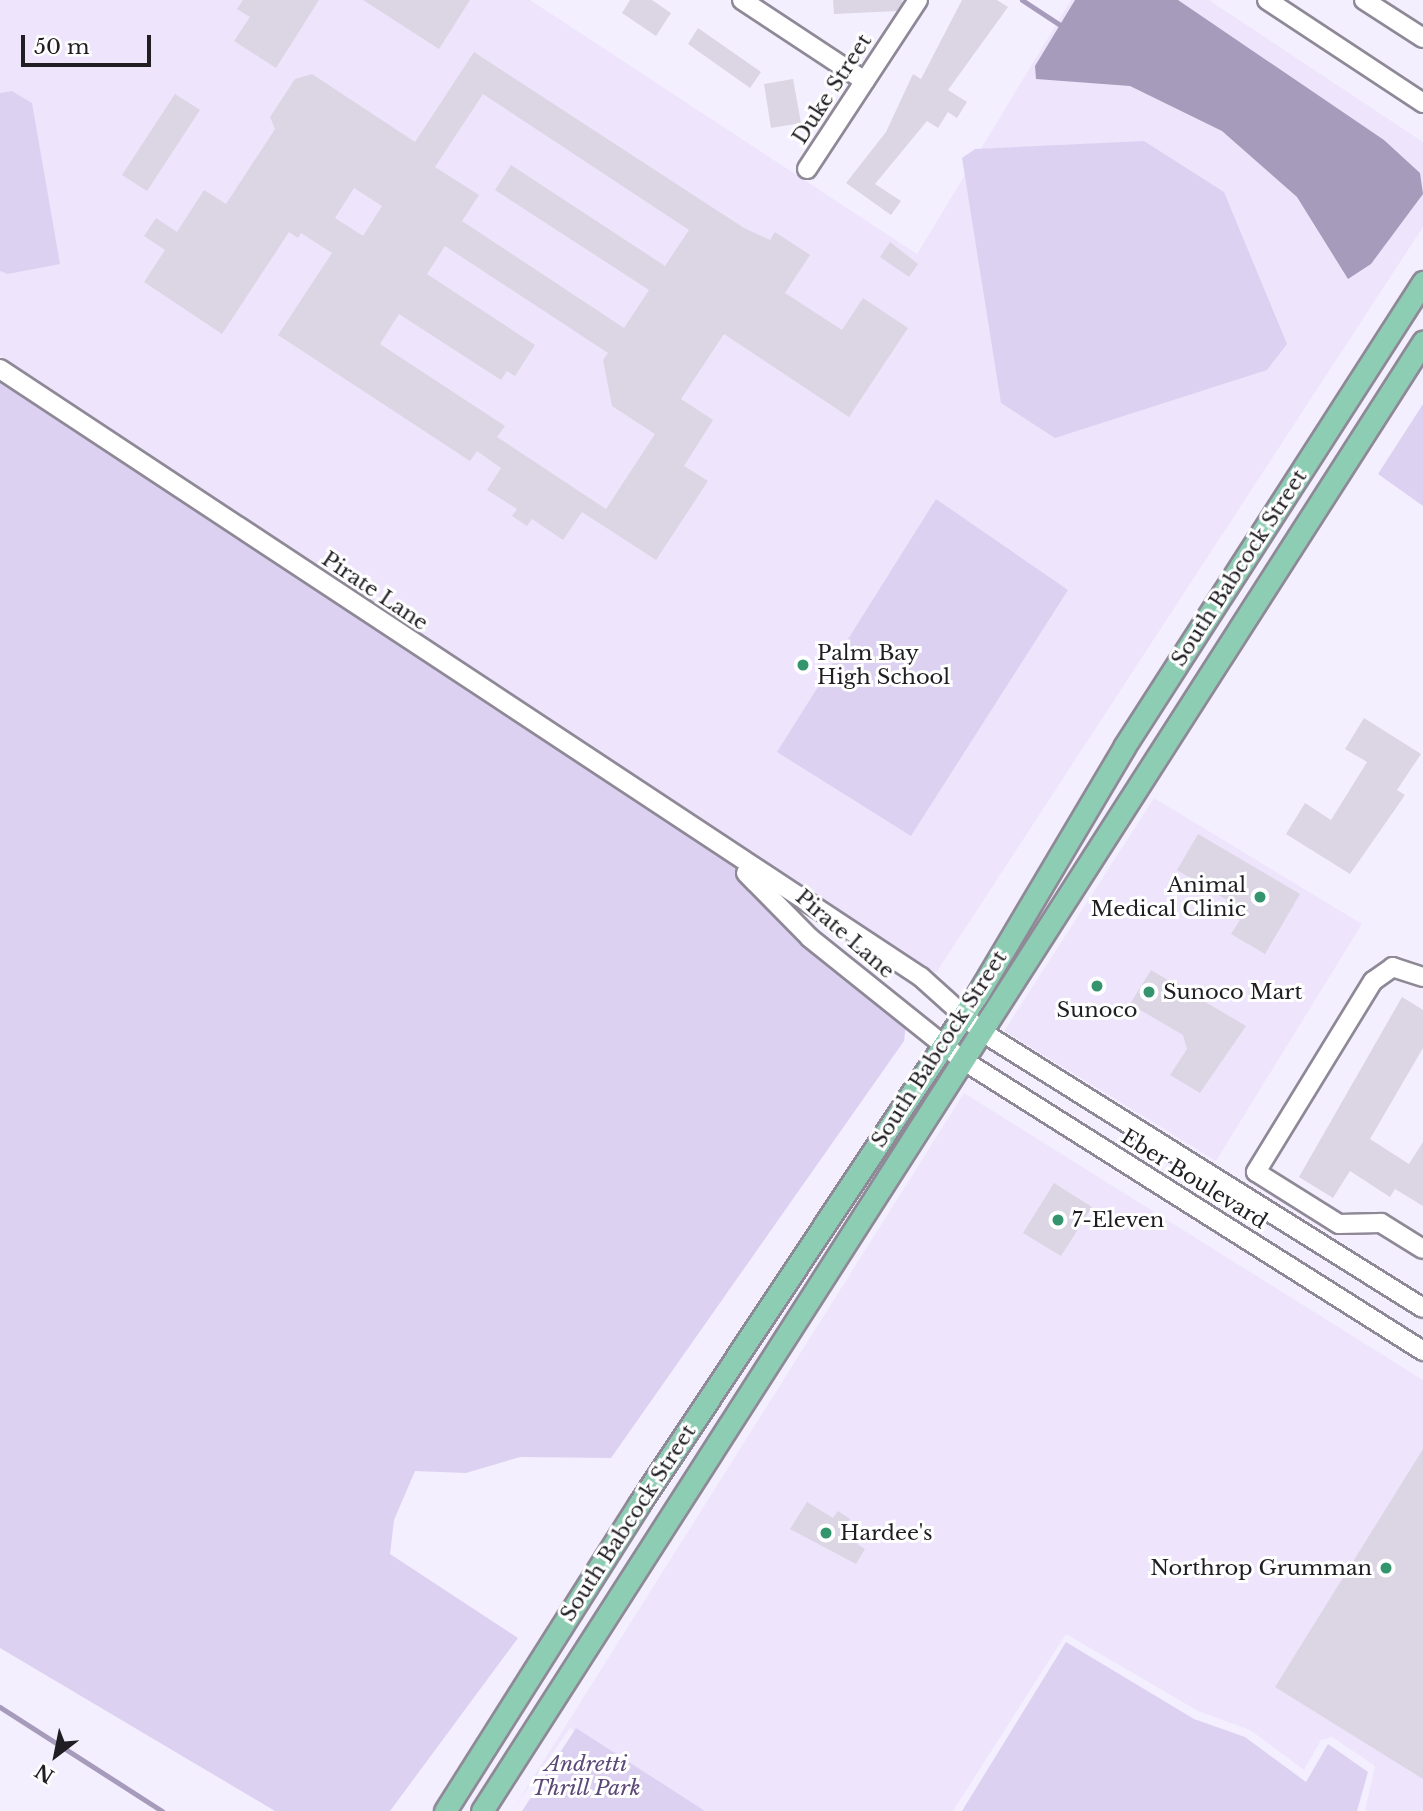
<!DOCTYPE html>
<style>
body{margin:0}
#map{position:relative;width:1423px;height:1811px;overflow:hidden;background:#f4effe;font-family:"Libre Baskerville",serif}
div>[style]{position:absolute}
.built>*{inset:0;background:#eee5fc}
.green>*{inset:0;background:#ddd1f1}
.water>*{inset:0;background:#a79bbb}
.stream>*{height:5px;margin:-2.5px;padding:0 2.5px;transform-origin:2.5px;border-radius:2.5px;background:#a79bbb}
.building>*{inset:0;background:#dbd5e4}
.roads{filter:drop-shadow(2px 0 #8f8997) drop-shadow(-2px 0 #8f8997) drop-shadow(0 2px #8f8997) drop-shadow(0 -2px #8f8997)}
.minor>*{height:18px;margin:-9px;padding:0 9px;transform-origin:9px;border-radius:9px;background:#fff}
.major>*{height:21px;margin:-10.5px;padding:0 10.5px;transform-origin:10.5px;border-radius:10.5px;background:#8dcdb3}
.dots>*{width:19px;height:19px;translate:-50% -50%;box-sizing:border-box;border:4px solid #fff;border-radius:50%}
span{translate:-50% -50%;white-space:nowrap;text-align:center;line-height:1.15;-webkit-text-stroke:6px #fff;paint-order:stroke}
.street-label{font-size:21px;color:#201e23}
.poi-label{font-size:21px;color:#201e23}
.left{translate:0 -50%;text-align:left}
.right{translate:-100% -50%;text-align:right}
.park-label{font-size:21px;color:#5c4877;font-style:italic}
.north{position:absolute;left:21px;top:1720px;width:70px;height:70px;-webkit-text-stroke:5px #fff;paint-order:stroke;rotate:212deg;font-size:19px;font-weight:700;line-height:28px;text-align:center;color:#201e23}
.north::after{content:'';display:block;margin:auto;width:24px;height:32px;background:#201e23;clip-path:polygon(50% 0,100% 100%,50% 72%,0 100%)}
.scale{position:absolute;left:21px;top:35px;width:130px;height:32px;box-sizing:border-box;border:4px solid #201e23;border-top:0;padding-left:9px;font-size:21px;line-height:24px;white-space:nowrap;color:#201e23;-webkit-text-stroke:5px #fff;paint-order:stroke}
</style>
<div id="map">
<div class="built">
<div style="clip-path:polygon(0 0,530px 0,917px 254px,1071px 0,1209px 0,1423px 142px,1423px 227px,936px 973px,0 356px)"></div>
<div style="clip-path:polygon(1154px 798px,1362px 924px,1216px 1161px,1004px 1031px)"></div>
<div style="clip-path:polygon(964px 1093px,1423px 1380px,1423px 1811px,1365px 1811px,1375px 1766px,1332px 1737px,1321px 1740px,1304px 1770px,1250px 1730px,1198px 1711px,1066px 1634px,953px 1811px,638px 1811px,609px 1749px,570px 1728px,512px 1811px)"></div>
</div>
<div class="green">
<div style="clip-path:polygon(12px 91px,32px 103px,60px 264px,8px 274px,0 271px,0 93px)"></div>
<div style="clip-path:polygon(1144px 141px,1224px 192px,1287px 344px,1267px 370px,1055px 438px,1001px 403px,962px 158px,975px 149px)"></div>
<div style="clip-path:polygon(0 370px,725px 850px,907px 1016px,904px 1041px,611px 1458px,520px 1457px,466px 1473px,415px 1471px,394px 1520px,390px 1554px,518px 1638px,390px 1811px,275px 1811px,0 1648px)"></div>
<div style="clip-path:polygon(1423px 404px,1423px 506px,1378px 474px)"></div>
<div style="clip-path:polygon(936px 499px,1068px 590px,911px 836px,777px 752px)"></div>
<div style="clip-path:polygon(1066px 1642px,1194px 1719px,1245px 1737px,1306px 1782px,1328px 1744px,1368px 1772px,1357px 1811px,962px 1811px)"></div>
<div style="clip-path:polygon(576px 1728px,705px 1811px,522px 1811px)"></div>
</div>
<div class="water">
<div style="clip-path:polygon(1075px 0,1178px 0,1384px 140px,1420px 173px,1423px 194px,1371px 264px,1348px 279px,1297px 197px,1222px 131px,1130px 86px,1036px 79px,1035px 66px)"></div>
</div>
<div class="stream">
<div style="left:1022px;top:0;width:45px;rotate:33.3deg"></div>
<div style="left:0;top:1707px;width:193px;rotate:32.7deg"></div>
</div>
<div class="building">
<div style="clip-path:polygon(243px 0,319px 0,276px 68px,234px 41px,250px 17px,237px 9px)"></div>
<div style="clip-path:polygon(363px 0,470px 0,439px 49px)"></div>
<div style="clip-path:polygon(630px 0,652px 0,671px 13px,656px 36px,622px 13px)"></div>
<div style="clip-path:polygon(833px 0,902px 0,902px 3px,897px 11px,834px 14px)"></div>
<div style="clip-path:polygon(962px 0,997px 0,1008px 7px,948px 90px,967px 102px,957px 118px,948px 112px,938px 128px,927px 121px,875px 184px,901px 201px,891px 215px,846px 183px,886px 132px,913px 74px,921px 79px)"></div>
<div style="clip-path:polygon(698px 28px,761px 72px,750px 88px,688px 44px)"></div>
<div style="clip-path:polygon(evenodd,474px 52px,744px 228px,770px 240px,775px 232px,810px 255px,785px 293px,842px 330px,863px 298px,908px 328px,849px 417px,724px 334px,681px 399px,713px 420px,684px 466px,708px 481px,656px 560px,582px 512px,563px 540px,532px 519px,527px 526px,512px 516px,517px 509px,487px 490px,501px 468px,477px 451px,470px 461px,278px 335px,332px 253px,301px 233px,298px 238px,289px 232px,222px 334px,144px 282px,165px 250px,144px 236px,156px 218px,177px 232px,204px 190px,226px 204px,275px 129px,270px 117px,295px 79px,312px 74px,415px 142px,474px 52px,483px 94px,689px 230px,665px 266px,511px 165px,495px 190px,649px 290px,624px 328px,462px 221px,479px 195px,435px 167px,483px 94px,474px 52px,354px 188px,382px 206px,363px 236px,335px 218px,354px 188px,474px 52px,445px 246px,608px 353px,603px 360px,612px 406px,655px 434px,606px 509px,497px 437px,505px 426px,380px 344px,399px 314px,501px 380px,507px 371px,515px 376px,535px 345px,427px 274px,445px 246px)"></div>
<div style="clip-path:polygon(793px 79px,801px 123px,771px 128px,764px 84px)"></div>
<div style="clip-path:polygon(175px 94px,200px 110px,147px 191px,122px 175px)"></div>
<div style="clip-path:polygon(890px 242px,918px 264px,909px 277px,880px 257px)"></div>
<div style="clip-path:polygon(1364px 718px,1421px 754px,1397px 790px,1405px 795px,1350px 874px,1286px 834px,1305px 803px,1331px 820px,1367px 762px,1345px 749px)"></div>
<div style="clip-path:polygon(1198px 834px,1300px 894px,1265px 954px,1231px 934px,1240px 920px,1222px 909px,1227px 900px,1177px 870px)"></div>
<div style="clip-path:polygon(1151px 970px,1246px 1026px,1200px 1093px,1170px 1075px,1187px 1049px,1183px 1035px,1130px 1004px)"></div>
<div style="clip-path:polygon(1402px 997px,1423px 1010px,1423px 1048px,1370px 1139px,1409px 1164px,1423px 1142px,1423px 1206px,1395px 1189px,1390px 1197px,1350px 1171px,1333px 1198px,1299px 1177px)"></div>
<div style="clip-path:polygon(1054px 1183px,1092px 1207px,1061px 1256px,1023px 1233px)"></div>
<div style="clip-path:polygon(1423px 1449px,1423px 1779px,1275px 1687px)"></div>
<div style="clip-path:polygon(807px 1502px,833px 1518px,838px 1511px,850px 1519px,845px 1525px,862px 1536px,857px 1544px,865px 1549px,856px 1564px,790px 1529px)"></div>
</div>
<div class="roads">
<div class="minor">
<div style="left:742px;top:0;width:147px;rotate:33.4deg"></div>
<div style="left:1267px;top:0;width:187px;rotate:33.4deg"></div>
<div style="left:1364px;top:0;width:70px;rotate:32.8deg"></div>
<div style="left:807px;top:169px;width:202px;rotate:-56.7deg"></div>
<div style="left:0;top:369px;width:1104px;rotate:33.43deg"></div>
<div style="left:921px;top:977px;width:82px;rotate:42deg"></div>
<div style="left:982px;top:1032px;width:520px;rotate:32.04deg"></div>
<div style="left:746px;top:873px;width:91px;rotate:45.4deg"></div>
<div style="left:810px;top:938px;width:193px;rotate:38.7deg"></div>
<div style="left:961px;top:1059px;width:547px;rotate:32.29deg"></div>
<div style="left:1423px;top:977px;width:32px;rotate:-162deg"></div>
<div style="left:1393px;top:967px;width:24px;rotate:145deg"></div>
<div style="left:1373px;top:981px;width:224px;rotate:121.5deg"></div>
<div style="left:1256px;top:1172px;width:98px;rotate:32.1deg"></div>
<div style="left:1339px;top:1224px;width:42px;rotate:-1.4deg"></div>
<div style="left:1381px;top:1223px;width:49px;rotate:31.8deg"></div>
</div>
<div class="major">
<div style="left:445px;top:1811px;width:363px;rotate:-57.7deg"></div>
<div style="left:639px;top:1504px;width:611px;rotate:-56.41deg"></div>
<div style="left:977px;top:995px;width:288px;rotate:-59.3deg"></div>
<div style="left:1124px;top:747px;width:553px;rotate:-57.26deg"></div>
<div style="left:482px;top:1811px;width:1745px;rotate:-57.36deg"></div>
</div>
</div>
<div class="dots">
<div style="left:803px;top:665px;background:#34946d"></div>
<div style="left:1260px;top:897px;background:#34946d"></div>
<div style="left:1097px;top:986px;background:#34946d"></div>
<div style="left:1149px;top:992px;background:#34946d"></div>
<div style="left:1058px;top:1220px;background:#34946d"></div>
<div style="left:826px;top:1533px;background:#34946d"></div>
<div style="left:1386px;top:1568px;background:#34946d"></div>
</div>
<div class="street-label">
<span style="left:832px;top:89px;rotate:-57deg">Duke Street</span>
<span style="left:1239px;top:568px;rotate:-57deg">South Babcock Street</span>
<span style="left:375px;top:591px;rotate:34deg">Pirate Lane</span>
<span style="left:845px;top:934px;rotate:41deg">Pirate Lane</span>
<span style="left:939px;top:1049px;rotate:-57deg">South Babcock Street</span>
<span style="left:1194px;top:1179px;rotate:32deg">Eber Boulevard</span>
<span style="left:628px;top:1523px;rotate:-57deg">South Babcock Street</span>
</div>
<div class="poi-label">
<span class="left" style="left:817px;top:665px">Palm Bay<br>High School</span>
<span class="right" style="left:1246px;top:897px">Animal<br>Medical Clinic</span>
<span class="left" style="left:1163px;top:992px">Sunoco Mart</span>
<span style="left:1097px;top:1010px">Sunoco</span>
<span class="left" style="left:1072px;top:1220px">7-Eleven</span>
<span class="left" style="left:840px;top:1533px">Hardee's</span>
<span class="right" style="left:1372px;top:1568px">Northrop Grumman</span>
</div>
<div class="park-label">
<span style="left:586px;top:1776px">Andretti<br>Thrill Park</span>
</div>
<div class="north">N</div>
<div class="scale">50 m</div>
</div>
